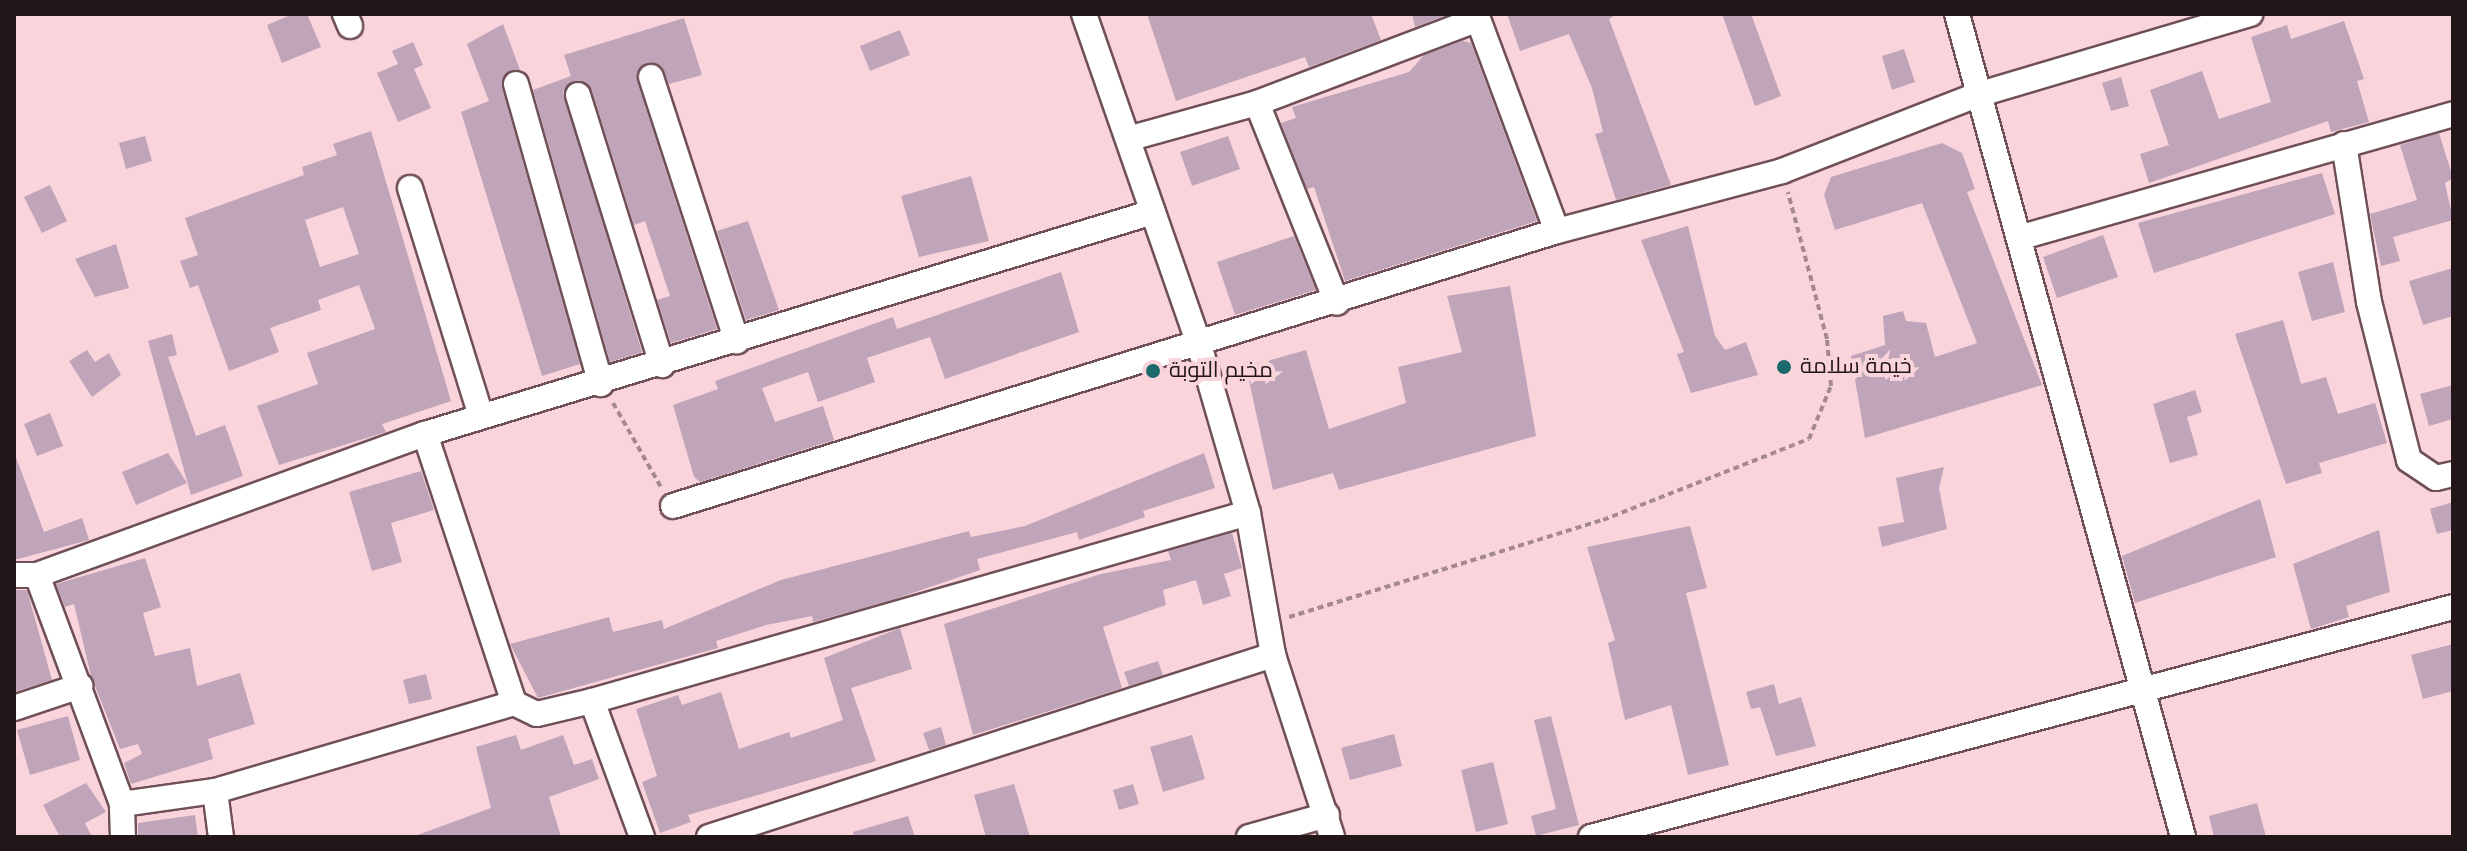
<!DOCTYPE html>
<meta charset="utf-8">
<style>
body{margin:0}
#map{position:relative;width:2467px;height:851px;overflow:hidden;background:#fad4db;font-family:"Varela Round",Cairo,sans-serif}
div>[style]{position:absolute}
.building>*{inset:0;background:#bfa4ba}
.path>*{height:4px;margin-top:-2px;transform-origin:0;background:repeating-linear-gradient(90deg,#a4898e 0 6px,transparent 0 10px)}
.roads{filter:drop-shadow(2px 0 #6f5056) drop-shadow(-2px 0 #6f5056) drop-shadow(0 2px #6f5056) drop-shadow(0 -2px #6f5056)}
.minor>*{height:24px;margin:-12px;padding:0 12px;transform-origin:12px;border-radius:12px;background:#fff}
.dots>*{width:22px;height:22px;translate:-50% -50%;box-sizing:border-box;border:4px solid #fad4db;border-radius:50%}
span{translate:-50% -50%;white-space:nowrap;text-align:center;line-height:1.15;-webkit-text-stroke:8px #fad4db;paint-order:stroke}
.poi-label{font-size:22px;color:#221618}
.left{translate:0 -50%;text-align:left}
.frame{position:absolute;inset:0;border:16px solid #221618;pointer-events:none}
</style>
<div id="map">
<div class="building">
<div style="clip-path:polygon(293px 14px,307px 14px,321px 47px,282px 63px,267px 25px)"></div>
<div style="clip-path:polygon(1147px 14px,1371px 14px,1381px 40px,1309px 67px,1305px 57px,1176px 101px)"></div>
<div style="clip-path:polygon(1412px 14px,1449px 14px,1415px 27px)"></div>
<div style="clip-path:polygon(1507px 14px,1617px 14px,1609px 19px,1671px 185px,1616px 200px,1595px 134px,1603px 132px,1592px 88px,1569px 34px,1520px 51px)"></div>
<div style="clip-path:polygon(1722px 14px,1751px 14px,1781px 96px,1755px 106px)"></div>
<div style="clip-path:polygon(684px 18px,702px 75px,669px 84px,662px 66px,647px 63px,637px 81px,717px 329px,671px 343px,657px 300px,670px 296px,645px 221px,634px 225px,592px 91px,574px 81px,563px 92px,642px 352px,610px 362px,533px 90px,571px 76px,564px 55px)"></div>
<div style="clip-path:polygon(2344px 21px,2364px 79px,2357px 81px,2369px 122px,2331px 132px,2328px 121px,2149px 183px,2140px 154px,2169px 145px,2150px 90px,2202px 71px,2219px 119px,2271px 102px,2251px 37px,2287px 25px,2291px 39px)"></div>
<div style="clip-path:polygon(503px 24px,520px 70px,506px 73px,502px 88px,580px 364px,542px 376px,461px 112px,489px 101px,467px 44px)"></div>
<div style="clip-path:polygon(900px 30px,910px 55px,870px 71px,860px 46px)"></div>
<div style="clip-path:polygon(1463px 41px,1471px 43px,1537px 221px,1345px 281px,1314px 187px,1307px 189px,1281px 123px,1296px 118px,1292px 107px,1409px 72px,1424px 55px)"></div>
<div style="clip-path:polygon(413px 42px,423px 65px,414px 69px,431px 108px,398px 122px,377px 73px,398px 64px,392px 51px)"></div>
<div style="clip-path:polygon(1904px 49px,1915px 82px,1892px 90px,1882px 56px)"></div>
<div style="clip-path:polygon(2121px 77px,2129px 106px,2111px 111px,2102px 83px)"></div>
<div style="clip-path:polygon(evenodd,371px 131px,451px 401px,382px 424px,386px 432px,279px 465px,257px 406px,318px 384px,307px 353px,375px 329px,359px 285px,318px 300px,321px 310px,270px 328px,279px 352px,229px 371px,198px 285px,190px 288px,180px 261px,198px 255px,185px 218px,304px 175px,302px 167px,337px 155px,333px 144px,371px 131px,343px 207px,359px 254px,320px 267px,305px 220px,343px 207px)"></div>
<div style="clip-path:polygon(2439px 133px,2453px 178px,2445px 183px,2453px 220px,2393px 237px,2400px 261px,2381px 266px,2370px 214px,2417px 200px,2400px 145px)"></div>
<div style="clip-path:polygon(145px 136px,152px 161px,126px 169px,119px 143px)"></div>
<div style="clip-path:polygon(1228px 136px,1240px 169px,1192px 186px,1180px 152px)"></div>
<div style="clip-path:polygon(1942px 143px,1962px 153px,1975px 189px,1967px 192px,2042px 385px,1865px 438px,1851px 356px,1885px 345px,1883px 316px,1903px 311px,1906px 321px,1926px 323px,1935px 357px,1977px 343px,1922px 203px,1835px 230px,1824px 195px,1831px 177px)"></div>
<div style="clip-path:polygon(2322px 173px,2335px 214px,2154px 273px,2138px 223px)"></div>
<div style="clip-path:polygon(971px 176px,989px 241px,919px 257px,901px 196px)"></div>
<div style="clip-path:polygon(50px 185px,67px 221px,42px 233px,24px 197px)"></div>
<div style="clip-path:polygon(748px 221px,779px 310px,746px 320px,717px 231px)"></div>
<div style="clip-path:polygon(1688px 226px,1715px 336px,1725px 350px,1746px 342px,1758px 375px,1691px 393px,1677px 354px,1684px 352px,1641px 240px)"></div>
<div style="clip-path:polygon(2103px 235px,2118px 277px,2057px 298px,2043px 257px)"></div>
<div style="clip-path:polygon(1294px 236px,1316px 290px,1235px 315px,1217px 262px)"></div>
<div style="clip-path:polygon(116px 244px,129px 288px,95px 297px,75px 259px)"></div>
<div style="clip-path:polygon(2333px 262px,2345px 312px,2312px 321px,2298px 272px)"></div>
<div style="clip-path:polygon(2453px 268px,2453px 316px,2423px 325px,2409px 281px)"></div>
<div style="clip-path:polygon(1061px 272px,1079px 332px,945px 379px,930px 337px,867px 358px,875px 382px,818px 402px,808px 372px,762px 388px,775px 422px,823px 406px,834px 440px,700px 482px,694px 477px,673px 405px,718px 389px,715px 381px,893px 317px,897px 329px)"></div>
<div style="clip-path:polygon(1510px 286px,1536px 436px,1339px 490px,1333px 473px,1273px 490px,1246px 367px,1306px 350px,1329px 429px,1406px 403px,1398px 367px,1462px 352px,1447px 296px)"></div>
<div style="clip-path:polygon(2283px 320px,2301px 384px,2326px 377px,2338px 414px,2375px 403px,2387px 443px,2319px 463px,2322px 473px,2286px 484px,2235px 334px)"></div>
<div style="clip-path:polygon(172px 334px,177px 355px,168px 357px,196px 436px,225px 425px,243px 476px,191px 495px,148px 341px)"></div>
<div style="clip-path:polygon(87px 350px,95px 362px,109px 353px,121px 375px,92px 397px,69px 361px)"></div>
<div style="clip-path:polygon(2453px 385px,2453px 419px,2429px 426px,2420px 394px)"></div>
<div style="clip-path:polygon(2195px 390px,2202px 412px,2187px 417px,2198px 455px,2170px 463px,2153px 404px)"></div>
<div style="clip-path:polygon(50px 413px,63px 446px,37px 456px,24px 424px)"></div>
<div style="clip-path:polygon(14px 452px,44px 532px,82px 518px,89px 540px,14px 560px)"></div>
<div style="clip-path:polygon(168px 453px,187px 483px,136px 505px,122px 472px)"></div>
<div style="clip-path:polygon(1204px 453px,1215px 488px,1143px 511px,1145px 517px,1079px 540px,1077px 532px,977px 559px,980px 570px,892px 600px,813px 622px,812px 616px,766px 625px,716px 641px,718px 648px,624px 674px,538px 698px,510px 644px,609px 617px,613px 632px,662px 620px,664px 629px,781px 580px,969px 531px,971px 537px,1025px 526px)"></div>
<div style="clip-path:polygon(1944px 467px,1939px 488px,1947px 529px,1882px 547px,1878px 527px,1904px 522px,1896px 478px)"></div>
<div style="clip-path:polygon(421px 471px,434px 510px,391px 523px,402px 562px,372px 571px,349px 492px)"></div>
<div style="clip-path:polygon(2260px 499px,2276px 557px,2135px 603px,2122px 556px)"></div>
<div style="clip-path:polygon(2453px 502px,2453px 530px,2437px 534px,2430px 509px)"></div>
<div style="clip-path:polygon(1690px 526px,1707px 588px,1686px 593px,1729px 765px,1688px 775px,1671px 705px,1625px 720px,1608px 643px,1615px 640px,1587px 547px)"></div>
<div style="clip-path:polygon(2379px 530px,2390px 592px,2346px 606px,2349px 617px,2311px 629px,2293px 564px)"></div>
<div style="clip-path:polygon(1232px 533px,1242px 568px,1224px 574px,1231px 596px,1203px 605px,1196px 580px,1163px 590px,1166px 605px,1103px 627px,1122px 688px,973px 735px,944px 624px,1101px 574px,1171px 560px,1168px 551px)"></div>
<div style="clip-path:polygon(145px 558px,161px 607px,143px 613px,155px 656px,190px 648px,197px 686px,240px 673px,255px 724px,208px 739px,213px 759px,131px 784px,124px 763px,142px 754px,138px 744px,120px 749px,91px 676px,74px 604px,65px 607px,56px 584px)"></div>
<div style="clip-path:polygon(14px 590px,27px 590px,52px 680px,14px 692px)"></div>
<div style="clip-path:polygon(900px 628px,912px 669px,851px 688px,876px 761px,688px 815px,691px 822px,660px 833px,642px 782px,657px 776px,636px 709px,678px 695px,682px 705px,721px 692px,739px 749px,789px 732px,791px 738px,843px 720px,824px 658px)"></div>
<div style="clip-path:polygon(2453px 644px,2453px 691px,2423px 699px,2411px 655px)"></div>
<div style="clip-path:polygon(1158px 661px,1163px 675px,1129px 686px,1124px 672px)"></div>
<div style="clip-path:polygon(426px 674px,432px 699px,409px 704px,403px 680px)"></div>
<div style="clip-path:polygon(1774px 684px,1779px 704px,1801px 697px,1816px 746px,1776px 756px,1760px 707px,1751px 709px,1746px 692px)"></div>
<div style="clip-path:polygon(68px 716px,80px 760px,30px 775px,17px 730px)"></div>
<div style="clip-path:polygon(1551px 716px,1579px 825px,1536px 836px,1531px 816px,1556px 809px,1534px 720px)"></div>
<div style="clip-path:polygon(941px 727px,946px 745px,929px 750px,923px 733px)"></div>
<div style="clip-path:polygon(1394px 734px,1402px 766px,1350px 780px,1341px 748px)"></div>
<div style="clip-path:polygon(516px 735px,521px 750px,563px 735px,574px 765px,592px 759px,599px 779px,549px 797px,561px 837px,412px 837px,491px 808px,476px 747px)"></div>
<div style="clip-path:polygon(1192px 735px,1205px 779px,1163px 792px,1150px 747px)"></div>
<div style="clip-path:polygon(1493px 762px,1508px 824px,1476px 832px,1461px 770px)"></div>
<div style="clip-path:polygon(86px 783px,106px 812px,85px 823px,92px 837px,60px 837px,43px 805px)"></div>
<div style="clip-path:polygon(1014px 784px,1030px 837px,986px 837px,974px 795px)"></div>
<div style="clip-path:polygon(1133px 784px,1139px 804px,1119px 810px,1113px 790px)"></div>
<div style="clip-path:polygon(2257px 803px,2266px 837px,2214px 837px,2209px 816px)"></div>
<div style="clip-path:polygon(195px 815px,198px 837px,138px 837px,138px 823px)"></div>
<div style="clip-path:polygon(908px 816px,915px 837px,854px 837px,853px 832px)"></div>
</div>
<div class="path">
<div style="left:613px;top:403px;width:99px;rotate:60.3deg"></div>
<div style="left:1289px;top:617px;width:329px;rotate:-17.2deg"></div>
<div style="left:1603px;top:520px;width:221px;rotate:-21.5deg"></div>
<div style="left:1809px;top:439px;width:57px;rotate:-67.5deg"></div>
<div style="left:1831px;top:386px;width:47px;rotate:-94.9deg"></div>
<div style="left:1827px;top:339px;width:152px;rotate:-104.9deg"></div>
</div>
<div class="roads">
<div class="minor">
<div style="left:345px;top:14px;width:13px;rotate:67deg"></div>
<div style="left:1084px;top:14px;width:346px;rotate:70.8deg"></div>
<div style="left:1198px;top:341px;width:179px;rotate:73.8deg"></div>
<div style="left:1248px;top:513px;width:144px;rotate:80deg"></div>
<div style="left:1273px;top:655px;width:191px;rotate:72deg"></div>
<div style="left:1957px;top:14px;width:853px;rotate:74.64deg"></div>
<div style="left:651px;top:77px;width:278px;rotate:72deg"></div>
<div style="left:516px;top:84px;width:312px;rotate:74.2deg"></div>
<div style="left:578px;top:95px;width:283px;rotate:72.7deg"></div>
<div style="left:1257px;top:103px;width:215px;rotate:68.2deg"></div>
<div style="left:1131px;top:138px;width:131px;rotate:-15.5deg"></div>
<div style="left:1257px;top:103px;width:236px;rotate:-20.8deg"></div>
<div style="left:1478px;top:19px;width:226px;rotate:69.6deg"></div>
<div style="left:2344px;top:144px;width:160px;rotate:81deg"></div>
<div style="left:2369px;top:302px;width:163px;rotate:75.8deg"></div>
<div style="left:2409px;top:460px;width:32px;rotate:34deg"></div>
<div style="left:2436px;top:478px;width:17px;rotate:-13deg"></div>
<div style="left:410px;top:188px;width:239px;rotate:72.7deg"></div>
<div style="left:2022px;top:237px;width:448px;rotate:-15.9deg"></div>
<div style="left:425px;top:434px;width:283px;rotate:71.7deg"></div>
<div style="left:673px;top:506px;width:926px;rotate:-17.28deg"></div>
<div style="left:1557px;top:231px;width:233px;rotate:-14.9deg"></div>
<div style="left:1782px;top:171px;width:212px;rotate:-21.3deg"></div>
<div style="left:1980px;top:94px;width:282px;rotate:-16.5deg"></div>
<div style="left:14px;top:575px;width:23px"></div>
<div style="left:37px;top:575px;width:413px;rotate:-20deg"></div>
<div style="left:425px;top:434px;width:761px;rotate:-16.96deg"></div>
<div style="left:37px;top:575px;width:244px;rotate:69.6deg"></div>
<div style="left:592px;top:701px;width:145px;rotate:69.8deg"></div>
<div style="left:14px;top:708px;width:70px;rotate:-18.4deg"></div>
<div style="left:215px;top:791px;width:312px;rotate:-16.4deg"></div>
<div style="left:514px;top:703px;width:25px;rotate:26deg"></div>
<div style="left:537px;top:714px;width:57px;rotate:-13.3deg"></div>
<div style="left:592px;top:701px;width:682px;rotate:-15.99deg"></div>
<div style="left:123px;top:837px;width:33px;rotate:-92deg"></div>
<div style="left:122px;top:804px;width:94px;rotate:-8deg"></div>
<div style="left:215px;top:791px;width:46px;rotate:82.6deg"></div>
<div style="left:709px;top:837px;width:593px;rotate:-17.88deg"></div>
<div style="left:1249px;top:837px;width:81px;rotate:-15.8deg"></div>
<div style="left:1591px;top:837px;width:892px;rotate:-14.94deg"></div>
</div>
</div>
<div class="dots">
<div style="left:1784px;top:367px;background:#1c696c"></div>
<div style="left:1153px;top:371px;background:#1c696c"></div>
</div>
<div class="poi-label">
<span class="left" style="left:1800px;top:367px">خيمة سلامة</span>
<span class="left" style="left:1169px;top:371px">مخيم التوبة</span>
</div>
<div class="frame"></div>
</div>
